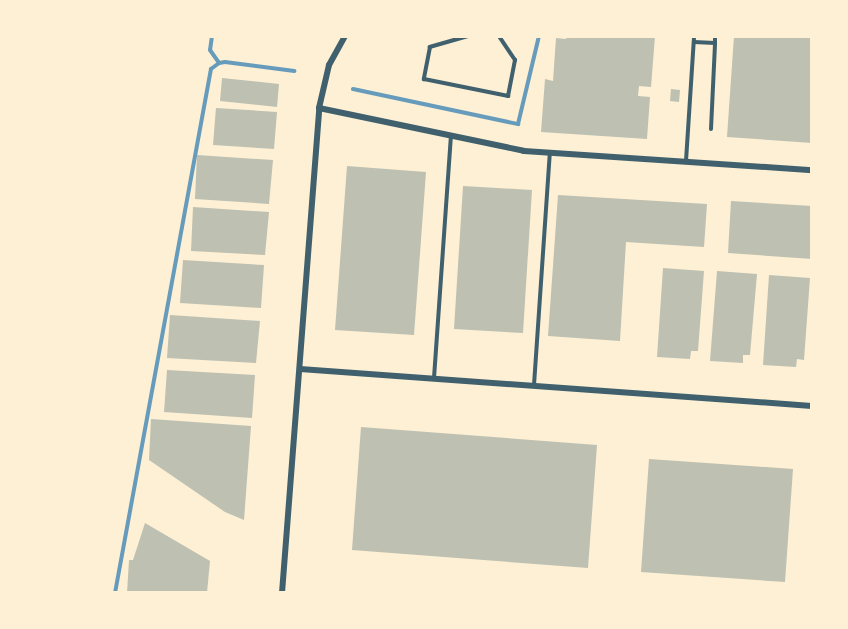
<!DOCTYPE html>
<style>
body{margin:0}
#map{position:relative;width:848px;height:629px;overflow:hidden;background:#fdf0d5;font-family:Overpass,sans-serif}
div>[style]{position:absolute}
.stream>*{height:4px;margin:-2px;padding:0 2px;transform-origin:2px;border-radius:2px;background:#669bbc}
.building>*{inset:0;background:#bec0b2}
.service>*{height:4px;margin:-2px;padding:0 2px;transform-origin:2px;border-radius:2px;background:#3f606c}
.minor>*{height:6px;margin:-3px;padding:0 3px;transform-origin:3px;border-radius:3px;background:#3f606c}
span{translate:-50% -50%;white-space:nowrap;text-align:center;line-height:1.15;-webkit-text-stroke:5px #fdf0d5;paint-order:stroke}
.frame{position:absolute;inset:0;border:38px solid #fdf0d5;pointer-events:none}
</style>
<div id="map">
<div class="stream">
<div style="left:212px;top:36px;width:14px;rotate:98deg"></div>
<div style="left:210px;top:50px;width:16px;rotate:55deg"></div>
<div style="left:353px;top:89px;width:169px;rotate:12deg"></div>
<div style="left:518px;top:124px;width:90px;rotate:-76.6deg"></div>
<div style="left:115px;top:593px;width:533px;rotate:-79.62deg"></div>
<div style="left:211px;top:69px;width:10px;rotate:-37deg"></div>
<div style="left:219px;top:63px;width:6px;rotate:-9deg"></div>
<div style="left:225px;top:62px;width:70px;rotate:7.4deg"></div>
</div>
<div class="building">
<div style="clip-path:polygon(567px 36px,655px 36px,651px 87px,639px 86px,638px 96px,650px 97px,647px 139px,541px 132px,545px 79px,553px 81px,556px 38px,566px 39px)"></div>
<div style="clip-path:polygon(734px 36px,812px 36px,812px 143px,727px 137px)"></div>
<div style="clip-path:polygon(222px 78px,279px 84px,277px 107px,220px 101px)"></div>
<div style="clip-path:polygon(671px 89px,680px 90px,679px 102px,670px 101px)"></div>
<div style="clip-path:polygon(216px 108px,277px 112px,274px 149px,213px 145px)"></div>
<div style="clip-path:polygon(197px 155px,273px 160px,269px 204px,195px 199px)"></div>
<div style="clip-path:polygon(347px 166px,426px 172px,414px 335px,335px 330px)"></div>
<div style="clip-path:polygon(463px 186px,532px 190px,523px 333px,454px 329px)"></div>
<div style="clip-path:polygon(558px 195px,707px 204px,704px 247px,626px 242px,620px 341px,548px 336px)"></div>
<div style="clip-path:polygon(731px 201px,812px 206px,812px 259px,728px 253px)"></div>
<div style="clip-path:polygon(193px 207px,269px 212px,265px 255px,191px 251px)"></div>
<div style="clip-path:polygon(183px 260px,264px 265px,261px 308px,180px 303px)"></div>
<div style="clip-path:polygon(663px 268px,704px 271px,698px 351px,691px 351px,690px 359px,657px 357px)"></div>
<div style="clip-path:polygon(717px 271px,757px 274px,750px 355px,743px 355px,743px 363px,710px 361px)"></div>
<div style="clip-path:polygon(769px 275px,810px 278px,804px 360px,797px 359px,796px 367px,763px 365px)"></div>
<div style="clip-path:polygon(170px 315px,260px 321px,256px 363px,167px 358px)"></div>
<div style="clip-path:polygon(167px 370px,255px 375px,252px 418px,164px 412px)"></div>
<div style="clip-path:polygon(151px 419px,251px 426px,244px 520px,225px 512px,149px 460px)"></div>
<div style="clip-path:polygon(361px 427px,597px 445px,588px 568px,352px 550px)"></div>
<div style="clip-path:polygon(649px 459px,793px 469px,785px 582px,641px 572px)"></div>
<div style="clip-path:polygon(145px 523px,210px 561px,207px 593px,127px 593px,129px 560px,133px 560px)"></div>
</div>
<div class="service">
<div style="left:468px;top:36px;width:40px;rotate:164deg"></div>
<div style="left:430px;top:47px;width:33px;rotate:101deg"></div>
<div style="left:424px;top:79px;width:86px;rotate:11.4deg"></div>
<div style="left:508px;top:96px;width:37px;rotate:-79deg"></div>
<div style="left:515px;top:60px;width:29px;rotate:-124deg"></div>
<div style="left:694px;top:42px;width:21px;rotate:3deg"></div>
<div style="left:715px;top:43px;width:7px;rotate:-90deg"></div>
<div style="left:711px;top:129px;width:86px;rotate:-87.3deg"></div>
<div style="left:686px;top:161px;width:125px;rotate:-86.3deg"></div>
<div style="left:434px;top:378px;width:243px;rotate:-86deg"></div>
<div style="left:534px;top:385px;width:233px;rotate:-86.1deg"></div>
</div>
<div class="minor">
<div style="left:319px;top:108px;width:209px;rotate:11.8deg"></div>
<div style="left:524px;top:151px;width:289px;rotate:3.8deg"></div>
<div style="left:300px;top:369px;width:513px;rotate:4.13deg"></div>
<div style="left:282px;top:593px;width:486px;rotate:-85.6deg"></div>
<div style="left:319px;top:108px;width:44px;rotate:-76.9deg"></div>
<div style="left:329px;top:65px;width:33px;rotate:-61deg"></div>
</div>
<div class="frame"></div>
</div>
